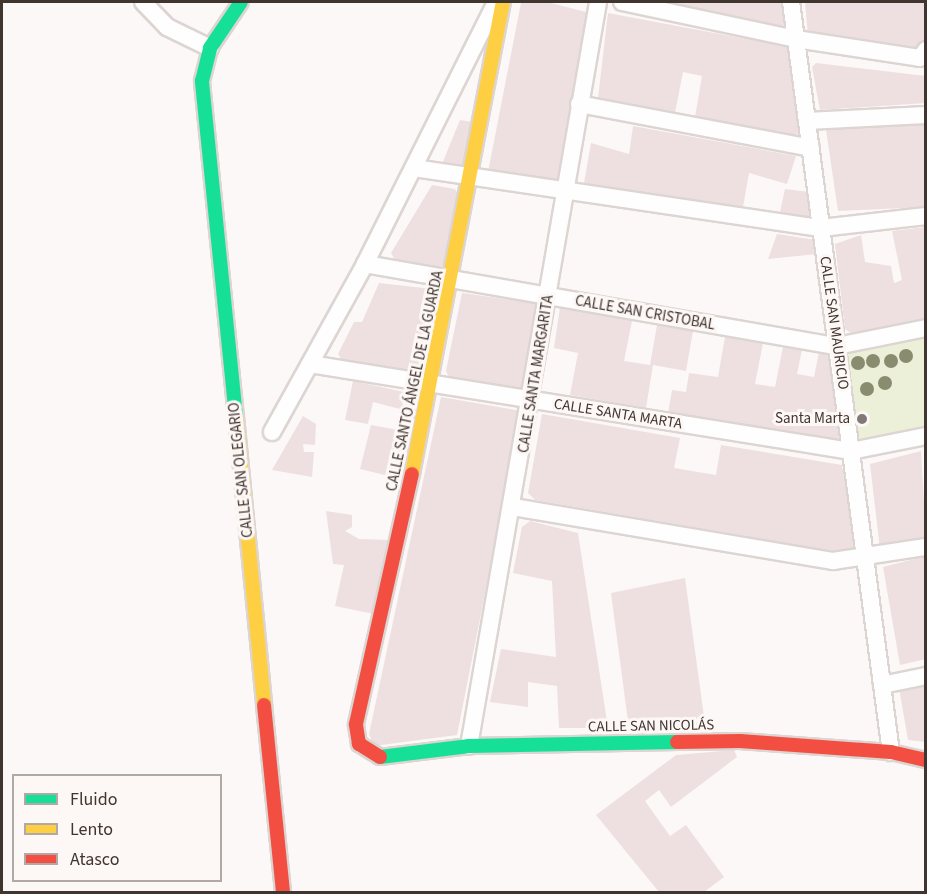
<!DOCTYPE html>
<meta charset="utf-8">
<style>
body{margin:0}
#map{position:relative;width:927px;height:894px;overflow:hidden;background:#fbf8f7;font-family:"Source Sans 3",sans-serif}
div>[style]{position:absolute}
.green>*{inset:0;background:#ecf0d9}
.building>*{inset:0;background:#eee0e1}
.roads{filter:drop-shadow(2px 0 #dcd5d2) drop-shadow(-2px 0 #dcd5d2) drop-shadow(0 2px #dcd5d2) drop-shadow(0 -2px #dcd5d2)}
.street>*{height:16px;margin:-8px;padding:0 8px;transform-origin:8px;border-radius:8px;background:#fefefe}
.fast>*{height:14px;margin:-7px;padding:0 7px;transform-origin:7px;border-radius:7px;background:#16e098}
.slow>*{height:14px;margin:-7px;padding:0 7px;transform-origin:7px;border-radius:7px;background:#ffcf43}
.jam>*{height:14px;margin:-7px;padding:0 7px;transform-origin:7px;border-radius:7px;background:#f24e42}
.trees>*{width:14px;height:14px;margin:-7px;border-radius:50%;background:#898c6f}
.dots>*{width:16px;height:16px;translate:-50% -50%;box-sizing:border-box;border:3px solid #fdf7f5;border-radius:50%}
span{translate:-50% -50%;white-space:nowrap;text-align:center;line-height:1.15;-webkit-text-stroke:6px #fdf7f5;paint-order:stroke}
.street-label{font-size:15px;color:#40352f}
.poi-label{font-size:15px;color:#40352f}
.right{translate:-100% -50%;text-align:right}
.frame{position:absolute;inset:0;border:3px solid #40352f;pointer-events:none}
.legend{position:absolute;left:12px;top:774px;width:210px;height:108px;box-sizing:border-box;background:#fdf7f5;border:2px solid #b1a9a6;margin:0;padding:8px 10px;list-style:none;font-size:18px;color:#40352f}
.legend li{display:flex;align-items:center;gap:12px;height:30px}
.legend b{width:30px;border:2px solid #b1a9a6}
</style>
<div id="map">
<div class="green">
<div style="clip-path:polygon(925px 328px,925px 436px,851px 451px,837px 346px)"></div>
</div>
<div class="building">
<div style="clip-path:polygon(547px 2px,590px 13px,561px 181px,488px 172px,521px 3px)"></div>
<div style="clip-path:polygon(659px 2px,784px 2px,787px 20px,783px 26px)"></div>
<div style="clip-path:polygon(805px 2px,926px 2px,926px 40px,911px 51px,808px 36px)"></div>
<div style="clip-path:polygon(608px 13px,790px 47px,801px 131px,796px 135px,695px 117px,702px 76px,683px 72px,675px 113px,598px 98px)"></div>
<div style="clip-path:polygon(816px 63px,926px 76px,926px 103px,820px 110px,812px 67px)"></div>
<div style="clip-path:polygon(460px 120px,473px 122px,465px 167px,442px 164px)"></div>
<div style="clip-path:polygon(926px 121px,926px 207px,838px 211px,826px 130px)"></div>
<div style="clip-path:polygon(633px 126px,796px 156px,787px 184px,749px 173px,743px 207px,584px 183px,591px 143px,629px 154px)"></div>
<div style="clip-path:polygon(432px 185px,455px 189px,460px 197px,446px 264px,439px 268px,395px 260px,391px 253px)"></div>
<div style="clip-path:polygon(785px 189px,810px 192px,809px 219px,780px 212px)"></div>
<div style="clip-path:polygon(926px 227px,926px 318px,855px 336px,845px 329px,835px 244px,861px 235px,865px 262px,891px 266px,894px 283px,902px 280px,892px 231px)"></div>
<div style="clip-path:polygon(777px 234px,816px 240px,817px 254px,768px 259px)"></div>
<div style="clip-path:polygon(379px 283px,442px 290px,425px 375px,343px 362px,338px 354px,354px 322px,362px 322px)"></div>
<div style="clip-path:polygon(462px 293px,540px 304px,526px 391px,449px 377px,446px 371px)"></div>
<div style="clip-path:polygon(560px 307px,632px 321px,624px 361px,650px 365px,657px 325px,693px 331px,686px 371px,653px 365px,646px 408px,570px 395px,578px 353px,554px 348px)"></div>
<div style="clip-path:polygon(725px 337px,763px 343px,755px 384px,775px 387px,783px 347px,802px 350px,797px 374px,814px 377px,819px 352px,830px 354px,839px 442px,668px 413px,672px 390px,686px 392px,689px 373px,718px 377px)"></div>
<div style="clip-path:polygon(353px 381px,423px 396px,419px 414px,373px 402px,368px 424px,345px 420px)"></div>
<div style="clip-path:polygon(441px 397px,521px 411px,457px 735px,374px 746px,369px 734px)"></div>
<div style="clip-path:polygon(542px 414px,680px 438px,674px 468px,716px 475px,721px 445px,842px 465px,857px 548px,850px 554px,535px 500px,528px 493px)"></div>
<div style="clip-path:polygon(303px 416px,316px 424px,315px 445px,303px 444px,304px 452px,314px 452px,312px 477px,272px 470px)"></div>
<div style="clip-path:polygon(371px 425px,415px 433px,405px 480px,360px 469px)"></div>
<div style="clip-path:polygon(921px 451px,926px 539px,880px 549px,870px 464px)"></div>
<div style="clip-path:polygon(326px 511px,352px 515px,352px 527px,345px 531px,359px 539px,390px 540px,374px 614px,335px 606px,344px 565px,333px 564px)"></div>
<div style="clip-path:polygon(530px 521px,578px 533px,608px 728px,559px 728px,557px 686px,528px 682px,528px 707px,490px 702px,501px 649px,556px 657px,552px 581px,513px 573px,522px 527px)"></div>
<div style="clip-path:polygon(926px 556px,926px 659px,900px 665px,883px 567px)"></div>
<div style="clip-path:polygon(685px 578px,705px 724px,699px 731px,636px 734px,629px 729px,611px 593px)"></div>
<div style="clip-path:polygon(926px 682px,926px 742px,908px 740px,899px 688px)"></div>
<div style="clip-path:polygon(734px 750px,737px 757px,671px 807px,659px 790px,645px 801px,670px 836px,686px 825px,724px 877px,704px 892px,659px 892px,596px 815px,676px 755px)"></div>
</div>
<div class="roads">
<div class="street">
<div style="left:143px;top:2px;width:35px;rotate:46deg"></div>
<div style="left:167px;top:27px;width:48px;rotate:26deg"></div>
<div style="left:622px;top:2px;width:178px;rotate:12deg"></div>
<div style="left:796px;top:39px;width:125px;rotate:8.7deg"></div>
<div style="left:920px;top:58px;width:10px;rotate:-53deg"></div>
<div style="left:791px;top:2px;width:757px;rotate:82.41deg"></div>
<div style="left:579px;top:104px;width:236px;rotate:10.7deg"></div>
<div style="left:807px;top:121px;width:119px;rotate:-2.9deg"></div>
<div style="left:414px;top:168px;width:411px;rotate:8.4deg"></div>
<div style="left:821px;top:228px;width:106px;rotate:-6.5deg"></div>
<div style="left:365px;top:264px;width:479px;rotate:9.9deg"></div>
<div style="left:837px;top:346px;width:91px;rotate:-11.4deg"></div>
<div style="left:310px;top:364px;width:548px;rotate:9.14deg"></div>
<div style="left:851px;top:451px;width:76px;rotate:-11.3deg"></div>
<div style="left:272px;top:432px;width:192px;rotate:-61deg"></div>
<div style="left:365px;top:264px;width:293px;rotate:-63.4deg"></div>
<div style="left:513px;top:507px;width:325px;rotate:9.6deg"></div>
<div style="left:833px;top:561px;width:94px;rotate:-8.6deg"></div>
<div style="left:882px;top:685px;width:45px;rotate:-11.6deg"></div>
<div style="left:469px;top:746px;width:755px;rotate:-80.16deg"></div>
</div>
<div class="fast">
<div style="left:236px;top:417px;width:338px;rotate:-95.8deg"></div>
<div style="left:202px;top:81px;width:34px;rotate:-76deg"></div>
<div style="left:210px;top:48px;width:55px;rotate:-56deg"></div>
<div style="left:380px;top:757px;width:90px;rotate:-7deg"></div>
<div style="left:469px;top:746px;width:208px;rotate:-1.1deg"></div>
</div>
<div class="slow">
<div style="left:236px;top:417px;width:289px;rotate:84.4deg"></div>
<div style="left:412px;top:474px;width:481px;rotate:-79.1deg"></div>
</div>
<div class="jam">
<div style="left:264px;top:705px;width:188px;rotate:84.2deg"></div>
<div style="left:677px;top:742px;width:63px;rotate:-0.9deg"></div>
<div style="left:740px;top:741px;width:151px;rotate:4.2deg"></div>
<div style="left:891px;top:752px;width:36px;rotate:13deg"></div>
<div style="left:380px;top:757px;width:25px;rotate:-148deg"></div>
<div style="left:359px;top:744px;width:20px;rotate:-99deg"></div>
<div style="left:356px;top:724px;width:256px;rotate:-77.4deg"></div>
</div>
</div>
<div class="trees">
<div style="left:906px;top:356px"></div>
<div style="left:873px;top:361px"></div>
<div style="left:891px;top:361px"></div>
<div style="left:858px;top:363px"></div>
<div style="left:885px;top:383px"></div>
<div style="left:867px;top:389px"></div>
</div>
<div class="dots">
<div style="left:862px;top:419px;background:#817975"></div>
</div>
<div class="street-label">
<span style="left:645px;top:313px;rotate:10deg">CALLE SAN CRISTOBAL</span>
<span style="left:834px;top:323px;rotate:82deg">CALLE SAN MAURICIO</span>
<span style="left:536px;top:374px;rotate:-81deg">CALLE SANTA MARGARITA</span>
<span style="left:415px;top:381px;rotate:-78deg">CALLE SANTO ÁNGEL DE LA GUARDA</span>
<span style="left:618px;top:414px;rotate:9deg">CALLE SANTA MARTA</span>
<span style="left:241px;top:470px;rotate:-96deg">CALLE SAN OLEGARIO</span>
<span style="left:651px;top:726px;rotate:-1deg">CALLE SAN NICOLÁS</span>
</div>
<div class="poi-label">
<span class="right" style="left:850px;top:419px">Santa Marta</span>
</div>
<div class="frame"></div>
<ul class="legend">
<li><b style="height:8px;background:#16e098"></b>Fluido</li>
<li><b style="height:8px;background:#ffcf43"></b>Lento</li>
<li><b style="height:8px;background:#f24e42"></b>Atasco</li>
</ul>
</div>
